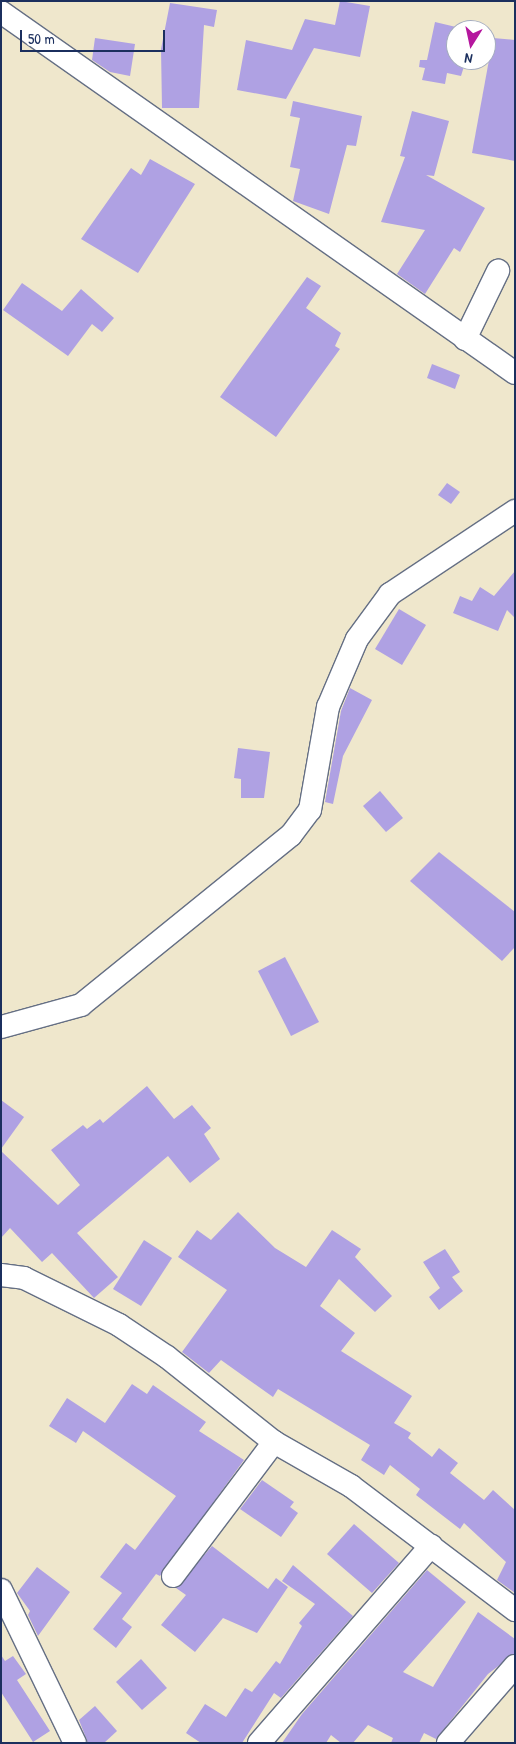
<!DOCTYPE html>
<style>
body{margin:0}
#map{position:relative;width:516px;height:1744px;overflow:hidden;background:#efe7cc;font-family:"Patrick Hand",sans-serif}
div>[style]{position:absolute}
.building>*{inset:0;background:#afa1e3}
.roads{filter:drop-shadow(1px 0 #656f84) drop-shadow(-1px 0 #656f84) drop-shadow(0 1px #656f84) drop-shadow(0 -1px #656f84)}
.minor>*{height:22px;margin:-11px;padding:0 11px;transform-origin:11px;border-radius:11px;background:#fff}
span{translate:-50% -50%;white-space:nowrap;text-align:center;line-height:1.15;-webkit-text-stroke:5px #fff;paint-order:stroke}
.frame{position:absolute;inset:0;border:2px solid #1b2f5e;pointer-events:none}
.north{position:absolute;left:446px;top:20px;width:50px;height:50px;box-sizing:border-box;background:#fff;border:1px solid #a4acbf;border-radius:50%;rotate:190deg;font-size:14px;font-weight:700;line-height:20px;text-align:center;color:#1b2f5e}
.north::after{content:'';display:block;margin:auto;width:18px;height:22px;background:#b5179e;clip-path:polygon(50% 0,100% 100%,50% 72%,0 100%)}
.scale{position:absolute;left:20px;top:30px;width:145px;height:22px;box-sizing:border-box;border:2px solid #1b2f5e;border-top:0;padding-left:6px;font-size:15px;line-height:18px;white-space:nowrap;color:#1b2f5e;-webkit-text-stroke:4px #fff;paint-order:stroke}
</style>
<div id="map">
<div class="building">
<div style="clip-path:polygon(340px 1px,370px 6px,360px 57px,314px 48px,286px 99px,237px 90px,246px 40px,292px 50px,305px 19px,335px 25px)"></div>
<div style="clip-path:polygon(170px 3px,217px 10px,214px 27px,204px 25px,199px 108px,162px 108px,161px 49px)"></div>
<div style="clip-path:polygon(435px 22px,456px 27px,456px 60px,466px 60px,461px 76px,447px 73px,445px 84px,422px 80px,425px 68px,419px 67px,420px 60px,427px 60px)"></div>
<div style="clip-path:polygon(95px 38px,135px 44px,130px 76px,110px 72px,92px 60px)"></div>
<div style="clip-path:polygon(493px 38px,515px 40px,515px 161px,472px 153px)"></div>
<div style="clip-path:polygon(293px 101px,362px 116px,356px 146px,347px 145px,329px 214px,293px 201px,300px 169px,290px 167px,300px 118px,290px 116px)"></div>
<div style="clip-path:polygon(412px 111px,449px 121px,434px 176px,426px 175px,485px 208px,460px 252px,454px 248px,425px 294px,397px 274px,425px 230px,381px 222px,405px 157px,400px 156px)"></div>
<div style="clip-path:polygon(150px 159px,195px 184px,138px 273px,81px 239px,131px 168px,141px 175px)"></div>
<div style="clip-path:polygon(307px 277px,321px 286px,306px 308px,341px 333px,335px 346px,340px 349px,276px 437px,220px 397px)"></div>
<div style="clip-path:polygon(22px 283px,62px 311px,81px 289px,114px 318px,102px 332px,92px 324px,68px 356px,3px 310px)"></div>
<div style="clip-path:polygon(432px 364px,460px 375px,455px 389px,427px 378px)"></div>
<div style="clip-path:polygon(447px 483px,460px 492px,451px 504px,438px 495px)"></div>
<div style="clip-path:polygon(515px 571px,515px 618px,507px 610px,498px 631px,453px 613px,460px 596px,472px 601px,480px 587px,494px 596px)"></div>
<div style="clip-path:polygon(399px 609px,426px 625px,402px 665px,375px 649px)"></div>
<div style="clip-path:polygon(350px 688px,372px 700px,343px 756px,333px 804px,325px 802px,341px 711px)"></div>
<div style="clip-path:polygon(238px 748px,270px 752px,264px 798px,241px 798px,241px 779px,234px 778px)"></div>
<div style="clip-path:polygon(380px 791px,403px 818px,386px 832px,363px 806px)"></div>
<div style="clip-path:polygon(439px 852px,515px 912px,515px 947px,502px 961px,410px 881px)"></div>
<div style="clip-path:polygon(285px 957px,319px 1022px,291px 1036px,258px 971px)"></div>
<div style="clip-path:polygon(147px 1086px,174px 1119px,192px 1105px,211px 1128px,204px 1134px,220px 1159px,190px 1183px,168px 1156px,77px 1233px,118px 1277px,94px 1298px,52px 1253px,42px 1262px,10px 1228px,1px 1238px,1px 1151px,58px 1205px,80px 1185px,51px 1150px,83px 1125px,87px 1129px,100px 1119px,103px 1123px)"></div>
<div style="clip-path:polygon(1px 1100px,24px 1117px,1px 1149px)"></div>
<div style="clip-path:polygon(238px 1212px,275px 1248px,306px 1267px,332px 1230px,361px 1249px,355px 1257px,392px 1296px,375px 1312px,339px 1279px,320px 1306px,355px 1333px,341px 1351px,412px 1396px,394px 1423px,411px 1433px,408px 1438px,432px 1457px,439px 1448px,458px 1463px,450px 1473px,484px 1500px,493px 1490px,515px 1510px,515px 1593px,497px 1580px,506px 1562px,464px 1523px,460px 1529px,416px 1495px,420px 1489px,390px 1465px,384px 1475px,361px 1460px,370px 1445px,278px 1389px,273px 1397px,221px 1360px,209px 1373px,182px 1352px,227px 1290px,178px 1257px,197px 1230px,211px 1240px)"></div>
<div style="clip-path:polygon(144px 1240px,172px 1258px,141px 1306px,113px 1289px)"></div>
<div style="clip-path:polygon(445px 1249px,460px 1272px,452px 1277px,463px 1291px,439px 1310px,429px 1297px,440px 1288px,423px 1262px)"></div>
<div style="clip-path:polygon(132px 1384px,147px 1394px,153px 1385px,206px 1422px,199px 1431px,244px 1460px,160px 1576px,156px 1574px,122px 1619px,132px 1627px,116px 1648px,93px 1629px,122px 1593px,100px 1577px,126px 1543px,135px 1550px,176px 1496px,83px 1431px,76px 1443px,49px 1426px,67px 1398px,105px 1423px)"></div>
<div style="clip-path:polygon(262px 1480px,294px 1502px,290px 1507px,298px 1513px,281px 1537px,240px 1509px)"></div>
<div style="clip-path:polygon(354px 1524px,399px 1563px,372px 1593px,327px 1554px)"></div>
<div style="clip-path:polygon(212px 1546px,268px 1589px,276px 1578px,288px 1587px,257px 1633px,223px 1618px,195px 1652px,161px 1625px,186px 1595px,176px 1588px)"></div>
<div style="clip-path:polygon(293px 1565px,353px 1616px,281px 1698px,274px 1693px,242px 1743px,201px 1743px,186px 1733px,205px 1704px,226px 1717px,245px 1688px,252px 1692px,276px 1661px,280px 1664px,302px 1626px,299px 1623px,315px 1604px,282px 1581px)"></div>
<div style="clip-path:polygon(37px 1567px,70px 1592px,38px 1636px,28px 1615px,30px 1611px,17px 1593px)"></div>
<div style="clip-path:polygon(427px 1570px,466px 1602px,403px 1672px,433px 1687px,478px 1612px,515px 1639px,515px 1653px,488px 1674px,436px 1739px,424px 1733px,419px 1743px,391px 1743px,393px 1738px,368px 1725px,353px 1743px,341px 1743px,331px 1735px,326px 1743px,282px 1743px,302px 1714px)"></div>
<div style="clip-path:polygon(1px 1655px,5px 1661px,13px 1656px,26px 1674px,17px 1680px,50px 1731px,33px 1742px,1px 1692px)"></div>
<div style="clip-path:polygon(141px 1659px,167px 1688px,142px 1710px,116px 1682px)"></div>
<div style="clip-path:polygon(95px 1706px,117px 1731px,104px 1743px,88px 1743px,79px 1720px)"></div>
</div>
<div class="roads">
<div class="minor">
<div style="left:1px;top:12px;width:628px;rotate:35.08deg"></div>
<div style="left:465px;top:339px;width:76px;rotate:-64.1deg"></div>
<div style="left:1px;top:1027px;width:83px;rotate:-15.4deg"></div>
<div style="left:81px;top:1005px;width:270px;rotate:-39deg"></div>
<div style="left:291px;top:835px;width:31px;rotate:-53deg"></div>
<div style="left:310px;top:810px;width:105px;rotate:-80.1deg"></div>
<div style="left:328px;top:707px;width:74px;rotate:-66.9deg"></div>
<div style="left:357px;top:639px;width:56px;rotate:-53.7deg"></div>
<div style="left:390px;top:594px;width:150px;rotate:-33.6deg"></div>
<div style="left:1px;top:1275px;width:23px;rotate:7deg"></div>
<div style="left:24px;top:1278px;width:106px;rotate:26.3deg"></div>
<div style="left:119px;top:1325px;width:58px;rotate:33.7deg"></div>
<div style="left:167px;top:1357px;width:137px;rotate:38.5deg"></div>
<div style="left:274px;top:1442px;width:89px;rotate:29.7deg"></div>
<div style="left:351px;top:1486px;width:206px;rotate:37.1deg"></div>
<div style="left:173px;top:1576px;width:168px;rotate:-53deg"></div>
<div style="left:1px;top:1590px;width:170px;rotate:64.2deg"></div>
<div style="left:259px;top:1743px;width:262px;rotate:-48.9deg"></div>
<div style="left:448px;top:1743px;width:102px;rotate:-49deg"></div>
</div>
</div>
<div class="frame"></div>
<div class="north">N</div>
<div class="scale">50 m</div>
</div>
